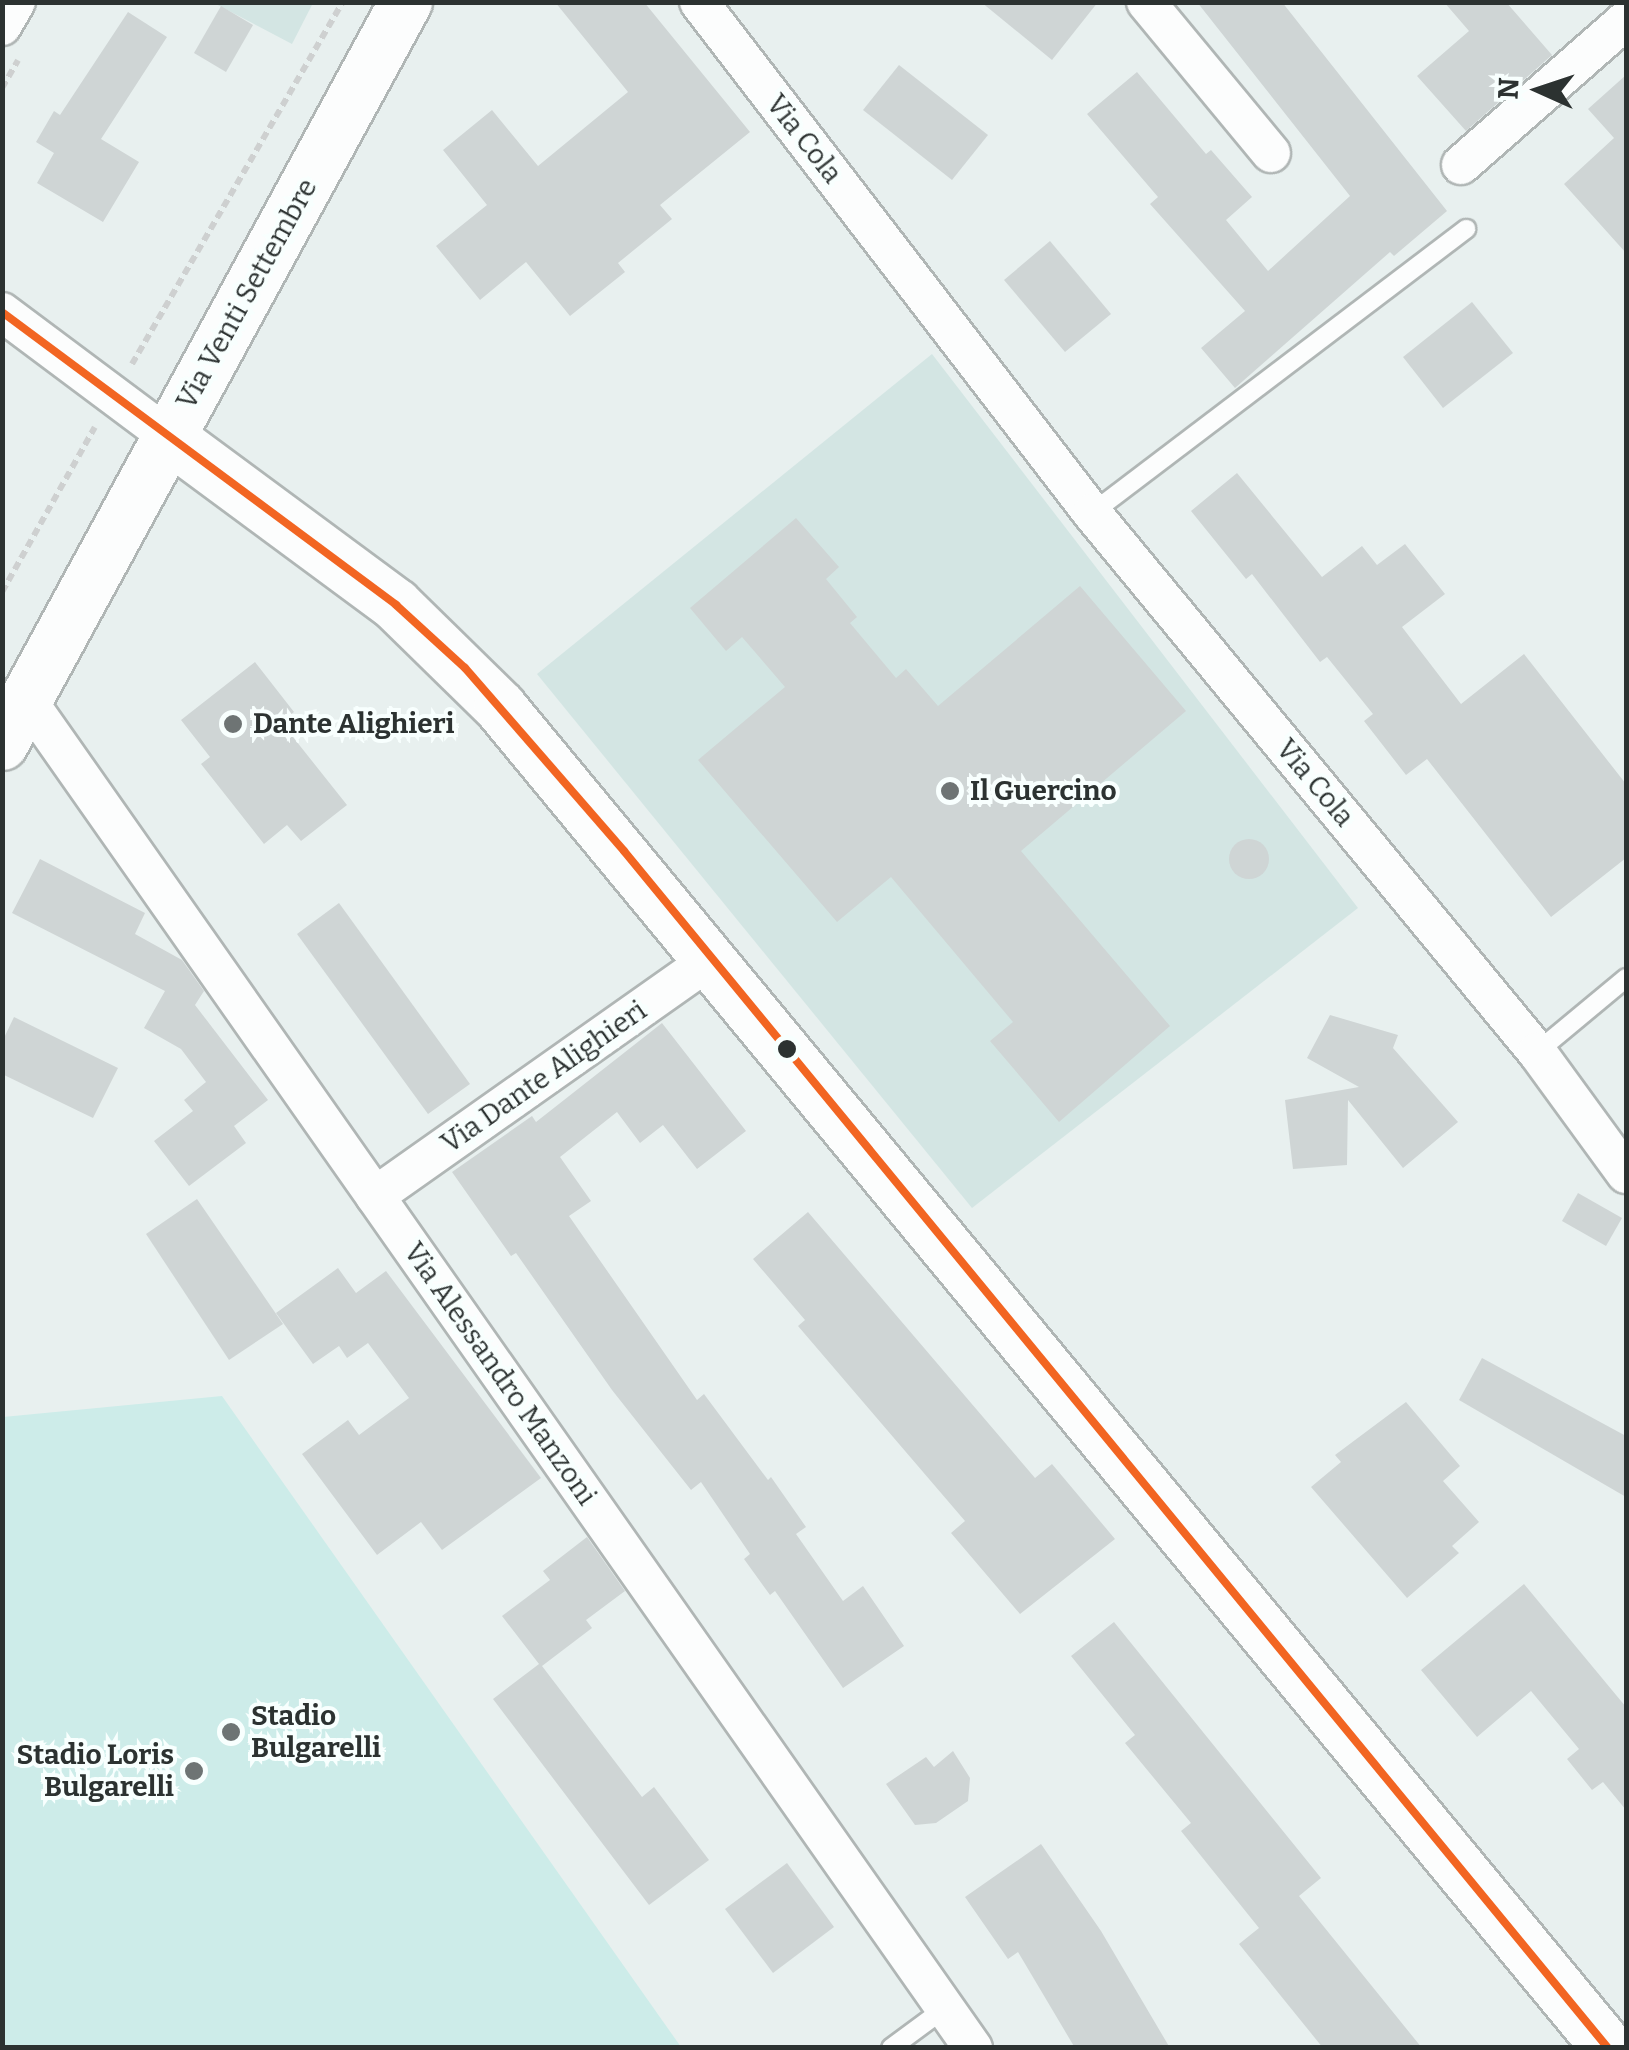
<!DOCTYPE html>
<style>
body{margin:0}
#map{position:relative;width:1629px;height:2050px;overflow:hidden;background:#e8f0ef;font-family:Bitter,serif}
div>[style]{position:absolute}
.built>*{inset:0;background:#d3e5e3}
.green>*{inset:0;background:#cdece9}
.building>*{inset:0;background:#cfd5d5}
.round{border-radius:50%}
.path>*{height:6px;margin-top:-3px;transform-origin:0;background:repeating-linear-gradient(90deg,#ced0d0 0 8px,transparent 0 13px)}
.roads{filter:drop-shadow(2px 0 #b0b6b5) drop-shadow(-2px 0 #b0b6b5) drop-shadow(0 2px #b0b6b5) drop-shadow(0 -2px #b0b6b5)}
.lane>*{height:18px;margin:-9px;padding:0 9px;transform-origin:9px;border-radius:9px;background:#fcfdfd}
.street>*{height:38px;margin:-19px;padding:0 19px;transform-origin:19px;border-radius:19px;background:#fcfdfd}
.secondary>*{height:52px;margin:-26px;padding:0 26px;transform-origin:26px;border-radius:26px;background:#fcfdfd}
.bus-1>*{height:8px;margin:-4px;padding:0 4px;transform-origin:4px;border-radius:4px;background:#f26522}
.dots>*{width:28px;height:28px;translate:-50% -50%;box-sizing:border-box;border:5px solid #f8fffe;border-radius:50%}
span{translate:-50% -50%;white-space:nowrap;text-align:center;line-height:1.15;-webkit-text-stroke:8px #f8fffe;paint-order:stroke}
.street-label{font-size:28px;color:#2c3231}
.poi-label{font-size:28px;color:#2c3231;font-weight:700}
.left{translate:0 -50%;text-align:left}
.right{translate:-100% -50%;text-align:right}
.frame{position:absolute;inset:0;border:5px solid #2c3231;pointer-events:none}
.north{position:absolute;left:1489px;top:40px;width:100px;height:100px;-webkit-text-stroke:8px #f8fffe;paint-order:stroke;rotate:273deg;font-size:28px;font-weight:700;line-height:40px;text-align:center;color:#2c3231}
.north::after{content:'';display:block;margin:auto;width:35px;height:45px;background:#2c3231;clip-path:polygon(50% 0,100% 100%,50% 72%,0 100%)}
</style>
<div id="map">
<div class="built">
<div style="clip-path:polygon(214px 3px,313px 2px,313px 3px,292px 44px)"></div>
<div style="clip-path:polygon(932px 354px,1358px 908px,972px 1208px,537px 674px)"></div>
</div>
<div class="green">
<div style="clip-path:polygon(222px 1396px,681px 2047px,3px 2047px,3px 1417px)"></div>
</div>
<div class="building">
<div style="clip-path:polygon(555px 2px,644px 2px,750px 132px,660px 205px,672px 219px,618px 263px,625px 272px,570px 316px,526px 262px,480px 300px,436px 246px,487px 205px,443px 150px,492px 110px,538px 166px,628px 92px)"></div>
<div style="clip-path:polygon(981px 2px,1098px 2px,1052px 60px)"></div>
<div style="clip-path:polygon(1197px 2px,1282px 2px,1447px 211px,1394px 256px,1390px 252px,1235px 388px,1201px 348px,1245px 311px,1150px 204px,1158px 197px,1087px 114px,1137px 72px,1206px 154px,1211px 150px,1252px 197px,1226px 220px,1268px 271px,1350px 196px)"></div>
<div style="clip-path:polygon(1444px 2px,1506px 2px,1552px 55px,1466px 131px,1417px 76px,1469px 31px)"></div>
<div style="clip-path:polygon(221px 6px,253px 25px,226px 72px,194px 53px)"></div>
<div style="clip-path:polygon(128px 12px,167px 37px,101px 139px,139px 162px,103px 222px,37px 183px,54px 153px,36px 142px,54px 111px,60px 115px)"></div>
<div style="clip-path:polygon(899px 65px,988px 135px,952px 180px,863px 110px)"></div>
<div style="clip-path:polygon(1626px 75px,1626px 253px,1564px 184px,1614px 138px,1588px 109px)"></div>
<div style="clip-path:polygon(1050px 241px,1111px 314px,1065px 352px,1004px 280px)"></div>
<div style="clip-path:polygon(1472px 302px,1513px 353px,1443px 408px,1403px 357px)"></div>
<div style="clip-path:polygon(1237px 473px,1322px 577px,1362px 546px,1377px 565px,1405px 544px,1445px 594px,1402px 627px,1461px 704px,1524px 654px,1626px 784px,1626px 858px,1551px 917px,1427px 759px,1406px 775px,1364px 721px,1373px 714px,1327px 657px,1320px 662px,1252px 574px,1246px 579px,1191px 511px)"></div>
<div style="clip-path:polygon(796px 518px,839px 567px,826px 579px,857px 617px,850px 623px,896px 678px,906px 669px,938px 706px,1080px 586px,1186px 711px,1021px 851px,1170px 1026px,1059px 1122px,990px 1041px,1013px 1022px,891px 877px,837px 922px,698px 760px,785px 687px,742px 637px,726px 651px,690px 608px)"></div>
<div style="clip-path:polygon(255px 662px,294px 712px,281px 722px,347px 805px,301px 841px,287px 825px,264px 844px,201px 764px,210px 757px,181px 720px)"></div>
<div class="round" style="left:1229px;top:839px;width:40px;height:40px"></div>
<div style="clip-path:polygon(40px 859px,145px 913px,135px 934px,182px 960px,204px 991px,195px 1005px,268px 1100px,234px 1126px,246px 1143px,189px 1186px,154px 1141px,193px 1111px,184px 1100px,206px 1082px,181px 1049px,144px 1028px,165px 991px,12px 913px)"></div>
<div style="clip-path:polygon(339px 903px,470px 1084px,428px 1114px,297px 934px)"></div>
<div style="clip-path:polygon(1330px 1015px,1398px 1035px,1393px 1048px,1458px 1122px,1403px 1168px,1348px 1100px,1347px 1165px,1293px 1169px,1285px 1100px,1359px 1087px,1307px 1058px)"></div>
<div style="clip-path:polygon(14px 1017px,118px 1068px,93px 1118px,2px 1074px,2px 1042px)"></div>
<div style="clip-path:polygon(662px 1023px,746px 1131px,697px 1169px,663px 1125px,640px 1143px,617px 1112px,560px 1157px,591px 1201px,569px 1216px,697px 1400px,704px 1394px,768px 1480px,771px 1477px,806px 1527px,796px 1534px,843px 1601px,863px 1586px,904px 1646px,843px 1688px,775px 1591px,770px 1595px,744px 1559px,750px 1554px,701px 1482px,691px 1490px,612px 1390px,516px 1253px,511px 1256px,452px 1172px,532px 1116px,536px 1122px)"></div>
<div style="clip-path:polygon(1578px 1193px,1622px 1218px,1606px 1246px,1562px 1221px)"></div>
<div style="clip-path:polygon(197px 1199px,283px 1324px,229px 1360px,146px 1234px)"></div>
<div style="clip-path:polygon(808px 1212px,1035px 1478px,1052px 1464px,1115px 1539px,1020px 1614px,951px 1533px,965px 1521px,798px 1326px,805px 1320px,753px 1259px)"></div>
<div style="clip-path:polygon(338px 1268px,356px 1293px,386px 1271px,541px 1478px,442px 1550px,421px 1522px,377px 1555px,302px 1454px,348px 1420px,359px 1435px,409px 1398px,368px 1343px,347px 1358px,339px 1346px,313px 1364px,276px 1313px)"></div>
<div style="clip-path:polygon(1482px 1358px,1626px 1436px,1626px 1497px,1459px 1400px)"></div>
<div style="clip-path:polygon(1406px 1402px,1460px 1466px,1443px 1481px,1479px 1522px,1452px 1546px,1459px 1553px,1407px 1598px,1311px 1487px,1341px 1462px,1335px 1455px)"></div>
<div style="clip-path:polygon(587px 1537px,625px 1591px,586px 1620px,592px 1628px,542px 1666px,642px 1797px,654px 1787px,709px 1860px,649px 1905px,493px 1699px,539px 1664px,502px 1616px,550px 1580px,543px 1571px)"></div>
<div style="clip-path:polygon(1524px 1584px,1626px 1707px,1626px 1810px,1603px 1782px,1592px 1790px,1567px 1759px,1579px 1749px,1531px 1691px,1477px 1737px,1421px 1670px)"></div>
<div style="clip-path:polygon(1114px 1622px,1321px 1878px,1299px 1896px,1422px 2048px,1323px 2048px,1239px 1944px,1259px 1928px,1181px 1831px,1191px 1823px,1125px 1743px,1135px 1735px,1071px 1656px)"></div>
<div style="clip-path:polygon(953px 1751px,970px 1778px,968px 1801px,936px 1823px,915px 1825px,886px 1784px,926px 1757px,934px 1767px)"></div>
<div style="clip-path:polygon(1041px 1844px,1101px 1931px,1170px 2048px,1075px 2048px,1018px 1952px,1008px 1959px,965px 1897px)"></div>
<div style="clip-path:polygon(787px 1863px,834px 1927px,773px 1973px,725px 1909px)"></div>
</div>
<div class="path">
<div style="left:2px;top:88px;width:32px;rotate:-60deg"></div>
<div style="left:132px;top:364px;width:419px;rotate:-59.8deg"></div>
<div style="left:2px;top:592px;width:189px;rotate:-60.6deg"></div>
</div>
<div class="roads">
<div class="lane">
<div style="left:1092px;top:513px;width:470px;rotate:-37.2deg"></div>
<div style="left:1537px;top:1052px;width:116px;rotate:-39.7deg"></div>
<div style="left:891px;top:2048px;width:67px;rotate:-36.5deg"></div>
</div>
<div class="street">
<div style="left:699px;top:2px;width:645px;rotate:52.44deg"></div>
<div style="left:1092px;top:513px;width:699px;rotate:50.46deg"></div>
<div style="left:1537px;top:1052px;width:151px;rotate:53.9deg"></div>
<div style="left:1146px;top:2px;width:196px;rotate:50.4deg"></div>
<div style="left:2px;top:26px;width:28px;rotate:-60deg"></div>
<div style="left:1461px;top:165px;width:220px;rotate:-41.3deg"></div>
<div style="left:2px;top:312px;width:209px;rotate:36.8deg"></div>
<div style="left:27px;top:700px;width:1647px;rotate:54.94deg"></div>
<div style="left:375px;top:1196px;width:413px;rotate:-35.2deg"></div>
</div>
<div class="secondary">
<div style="left:169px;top:437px;width:282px;rotate:36.5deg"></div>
<div style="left:396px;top:605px;width:146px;rotate:44.4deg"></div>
<div style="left:500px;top:707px;width:1740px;rotate:50.43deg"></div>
<div style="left:2px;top:744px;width:845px;rotate:-61.43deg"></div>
</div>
</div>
<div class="bus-1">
<div style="left:2px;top:312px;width:491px;rotate:36.6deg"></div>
<div style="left:396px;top:605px;width:93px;rotate:42.4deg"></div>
<div style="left:465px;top:668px;width:242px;rotate:49deg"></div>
<div style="left:624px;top:851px;width:1550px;rotate:50.58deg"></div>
</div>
<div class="dots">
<div style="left:233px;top:724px;background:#6e7474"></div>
<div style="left:950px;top:791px;background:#6e7474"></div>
<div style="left:787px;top:1049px;background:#2c3231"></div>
<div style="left:231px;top:1732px;background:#6e7474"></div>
<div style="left:194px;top:1771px;background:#6e7474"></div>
</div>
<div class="street-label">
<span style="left:804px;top:139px;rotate:52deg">Via Cola</span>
<span style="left:247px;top:294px;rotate:-61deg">Via Venti Settembre</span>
<span style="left:1315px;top:783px;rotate:50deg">Via Cola</span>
<span style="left:544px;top:1077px;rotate:-35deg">Via Dante Alighieri</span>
<span style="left:500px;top:1374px;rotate:55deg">Via Alessandro Manzoni</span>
</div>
<div class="poi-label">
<span class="left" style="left:253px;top:724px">Dante Alighieri</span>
<span class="left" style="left:970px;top:791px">Il Guercino</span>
<span class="left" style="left:251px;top:1732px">Stadio<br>Bulgarelli</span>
<span class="right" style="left:174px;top:1771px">Stadio Loris<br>Bulgarelli</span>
</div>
<div class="frame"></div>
<div class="north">N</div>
</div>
